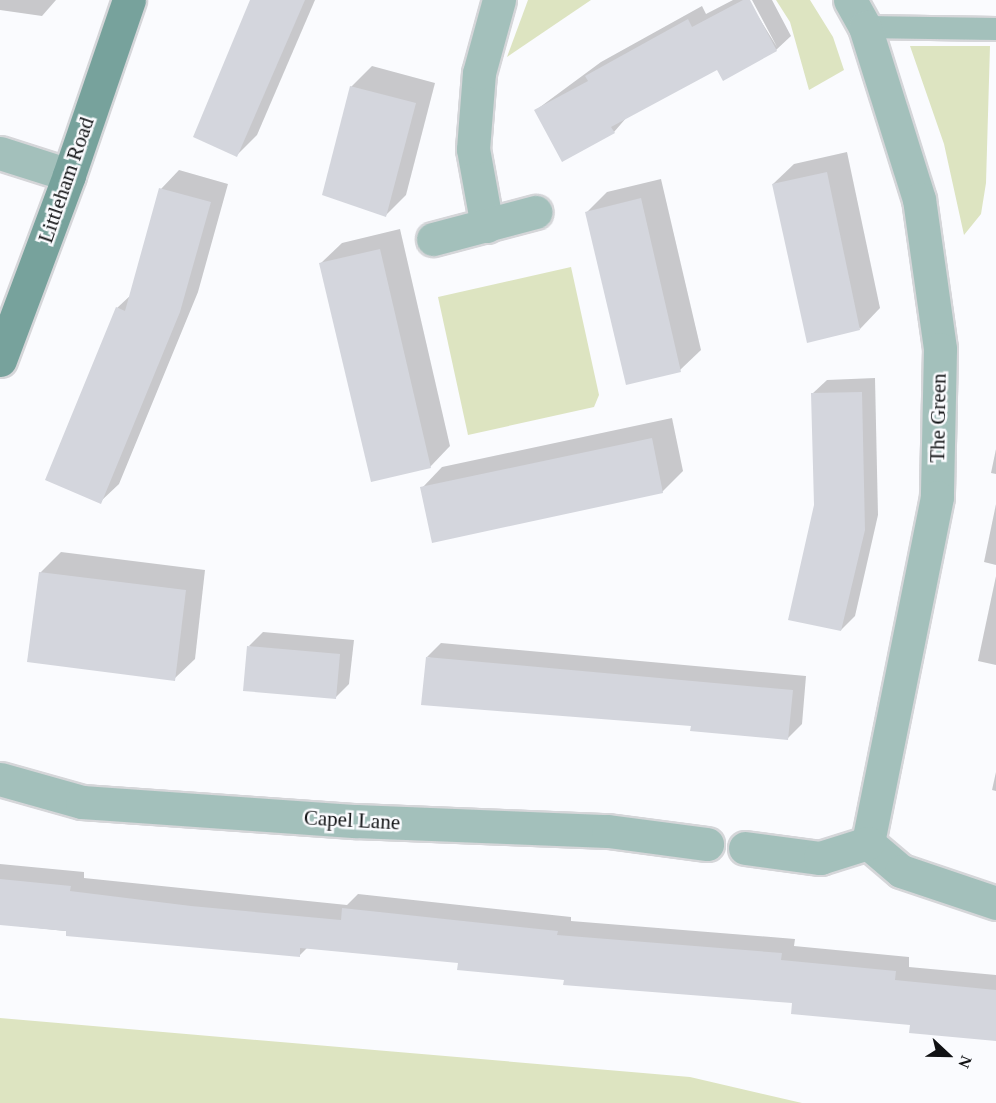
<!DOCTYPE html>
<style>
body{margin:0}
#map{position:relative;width:996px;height:1103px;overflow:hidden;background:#fafbfe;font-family:"Times New Roman",serif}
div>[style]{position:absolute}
.green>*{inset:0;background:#dde4c1}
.shadow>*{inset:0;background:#0003}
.building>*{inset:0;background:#d4d6dd}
.roads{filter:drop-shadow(2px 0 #d5d6d9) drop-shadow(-2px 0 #d5d6d9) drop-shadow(0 2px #d5d6d9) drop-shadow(0 -2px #d5d6d9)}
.lane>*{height:22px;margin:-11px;padding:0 11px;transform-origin:11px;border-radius:11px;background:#a3c0bb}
.street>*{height:33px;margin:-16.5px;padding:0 16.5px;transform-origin:16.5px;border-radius:16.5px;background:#a3c0bb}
.secondary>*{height:33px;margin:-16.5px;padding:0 16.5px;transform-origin:16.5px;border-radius:16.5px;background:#77a29c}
span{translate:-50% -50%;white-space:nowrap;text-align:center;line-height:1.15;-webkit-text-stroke:5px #fafbfe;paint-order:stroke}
.street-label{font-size:21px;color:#111214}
.north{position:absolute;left:918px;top:1025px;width:60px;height:60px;-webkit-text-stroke:4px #fafbfe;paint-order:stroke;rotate:112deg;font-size:16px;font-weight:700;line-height:24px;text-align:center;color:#111214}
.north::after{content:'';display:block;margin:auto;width:21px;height:27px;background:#111214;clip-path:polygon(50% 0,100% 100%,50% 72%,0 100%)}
</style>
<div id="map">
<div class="green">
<div style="clip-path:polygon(528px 0,591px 0,507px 57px)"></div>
<div style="clip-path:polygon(776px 0,810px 0,833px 37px,844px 70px,809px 90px,790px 22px)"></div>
<div style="clip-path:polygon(910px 46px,990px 46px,986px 183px,981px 214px,964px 235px,944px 144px)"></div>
<div style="clip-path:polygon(571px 267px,599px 395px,594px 407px,468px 435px,438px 297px)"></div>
<div style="clip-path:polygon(0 1018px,690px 1077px,802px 1103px,0 1103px)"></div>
</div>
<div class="shadow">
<div style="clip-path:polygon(0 0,56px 0,42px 16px,0 10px)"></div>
<div style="clip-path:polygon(251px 0,315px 0,257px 135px,237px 155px)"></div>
<div style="clip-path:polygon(733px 0,748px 0,777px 47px,752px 0,772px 0,791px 36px,776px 50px,717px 68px,627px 117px,614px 132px,536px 110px,601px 62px,702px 6px,706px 14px)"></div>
<div style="clip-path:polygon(372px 66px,435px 83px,406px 195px,386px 215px,351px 87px)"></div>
<div style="clip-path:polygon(847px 152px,880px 308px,860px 329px,773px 184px,794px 164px)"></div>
<div style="clip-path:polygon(179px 170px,228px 184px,198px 292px,119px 484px,100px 502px,117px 308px,132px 294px,161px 189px)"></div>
<div style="clip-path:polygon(661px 179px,701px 350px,680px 370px,587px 212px,607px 192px)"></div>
<div style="clip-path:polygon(400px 229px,450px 446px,430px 467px,321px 263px,342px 243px)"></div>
<div style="clip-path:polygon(875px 378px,878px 515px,855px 616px,841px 630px,815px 505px,812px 394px,827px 380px)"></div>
<div style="clip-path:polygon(672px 418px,683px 471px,662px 492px,422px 488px,442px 467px)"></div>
<div style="clip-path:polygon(996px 449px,996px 474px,991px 473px)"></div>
<div style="clip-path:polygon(996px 504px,996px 565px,984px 562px)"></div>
<div style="clip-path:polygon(61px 552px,205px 570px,195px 659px,174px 679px,40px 573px)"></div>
<div style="clip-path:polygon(996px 576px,996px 665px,978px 661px)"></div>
<div style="clip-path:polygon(263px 632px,354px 640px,349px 684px,335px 698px,249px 646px)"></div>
<div style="clip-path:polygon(441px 643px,806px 676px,802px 724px,788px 738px,692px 725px,427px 657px)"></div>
<div style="clip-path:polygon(996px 772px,996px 791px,992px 790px)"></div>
<div style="clip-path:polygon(0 864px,84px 872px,84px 878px,347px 905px,358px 894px,571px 917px,571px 921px,795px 939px,794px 946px,909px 957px,909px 967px,996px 975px,996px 1039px,793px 1002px,566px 979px,459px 962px,307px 948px,299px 956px,0 924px)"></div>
</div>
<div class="building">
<div style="clip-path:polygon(250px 0,305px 0,237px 157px,193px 137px)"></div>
<div style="clip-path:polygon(743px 0,750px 0,777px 51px,723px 81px,717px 70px,611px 127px,615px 133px,562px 162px,534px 110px,588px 81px,585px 76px,688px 19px,692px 27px)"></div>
<div style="clip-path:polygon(350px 86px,416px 103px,386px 217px,322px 195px)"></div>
<div style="clip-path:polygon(827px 172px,860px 330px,807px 343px,772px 184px)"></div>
<div style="clip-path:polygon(159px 188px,211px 202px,180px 312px,101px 504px,45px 480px,116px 307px,125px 311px)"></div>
<div style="clip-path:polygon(641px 198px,681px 372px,626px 385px,585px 212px)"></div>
<div style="clip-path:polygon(380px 249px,431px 468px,371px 482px,319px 263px)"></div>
<div style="clip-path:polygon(862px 392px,865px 530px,841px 631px,788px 620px,814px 505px,811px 393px)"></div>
<div style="clip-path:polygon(652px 438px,663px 493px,432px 543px,420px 487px)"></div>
<div style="clip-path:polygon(39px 572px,186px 590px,175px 681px,27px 662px)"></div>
<div style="clip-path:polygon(247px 646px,340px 654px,336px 699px,243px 691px)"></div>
<div style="clip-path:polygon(426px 657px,793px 690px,788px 740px,690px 731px,691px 726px,421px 705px)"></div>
<div style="clip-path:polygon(0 879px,71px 886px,70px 891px,191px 906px,341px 920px,342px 908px,558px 931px,557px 935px,782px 953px,781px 960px,896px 971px,895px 980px,996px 990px,996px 1041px,909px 1033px,910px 1025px,791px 1014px,792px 1003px,563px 985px,564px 980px,457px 970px,458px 963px,300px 948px,300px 957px,66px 936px,66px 931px,0 925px)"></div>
</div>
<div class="roads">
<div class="lane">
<div style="left:865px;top:27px;width:131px;rotate:0.9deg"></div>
</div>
<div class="street">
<div style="left:850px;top:0;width:31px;rotate:61deg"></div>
<div style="left:865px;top:27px;width:180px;rotate:72.6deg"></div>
<div style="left:919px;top:199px;width:151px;rotate:82deg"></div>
<div style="left:940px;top:349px;width:148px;rotate:91.2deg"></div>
<div style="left:937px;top:497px;width:353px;rotate:101.3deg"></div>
<div style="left:0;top:153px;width:72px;rotate:17.7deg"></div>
<div style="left:487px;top:226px;width:78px;rotate:-100.3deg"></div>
<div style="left:473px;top:149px;width:76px;rotate:-85.5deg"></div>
<div style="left:479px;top:73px;width:76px;rotate:-74.7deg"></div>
<div style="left:433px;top:239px;width:106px;rotate:-14.8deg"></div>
<div style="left:0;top:779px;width:85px;rotate:15.7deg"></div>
<div style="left:82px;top:802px;width:275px;rotate:4deg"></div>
<div style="left:356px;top:821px;width:252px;rotate:2.3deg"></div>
<div style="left:608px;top:831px;width:100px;rotate:7.5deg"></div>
<div style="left:868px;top:843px;width:43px;rotate:40.3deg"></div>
<div style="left:901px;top:871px;width:100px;rotate:18.6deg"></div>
<div style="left:745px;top:848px;width:76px;rotate:7.6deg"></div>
<div style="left:820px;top:858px;width:50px;rotate:-17.4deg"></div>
</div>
<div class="secondary">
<div style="left:0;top:360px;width:197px;rotate:-69.5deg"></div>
<div style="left:69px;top:175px;width:185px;rotate:-71.1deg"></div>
</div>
</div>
<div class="street-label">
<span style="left:66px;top:180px;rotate:-71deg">Littleham Road</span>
<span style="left:938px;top:418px;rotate:-89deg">The Green</span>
<span style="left:352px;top:820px;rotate:3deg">Capel Lane</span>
</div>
<div class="north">N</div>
</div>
